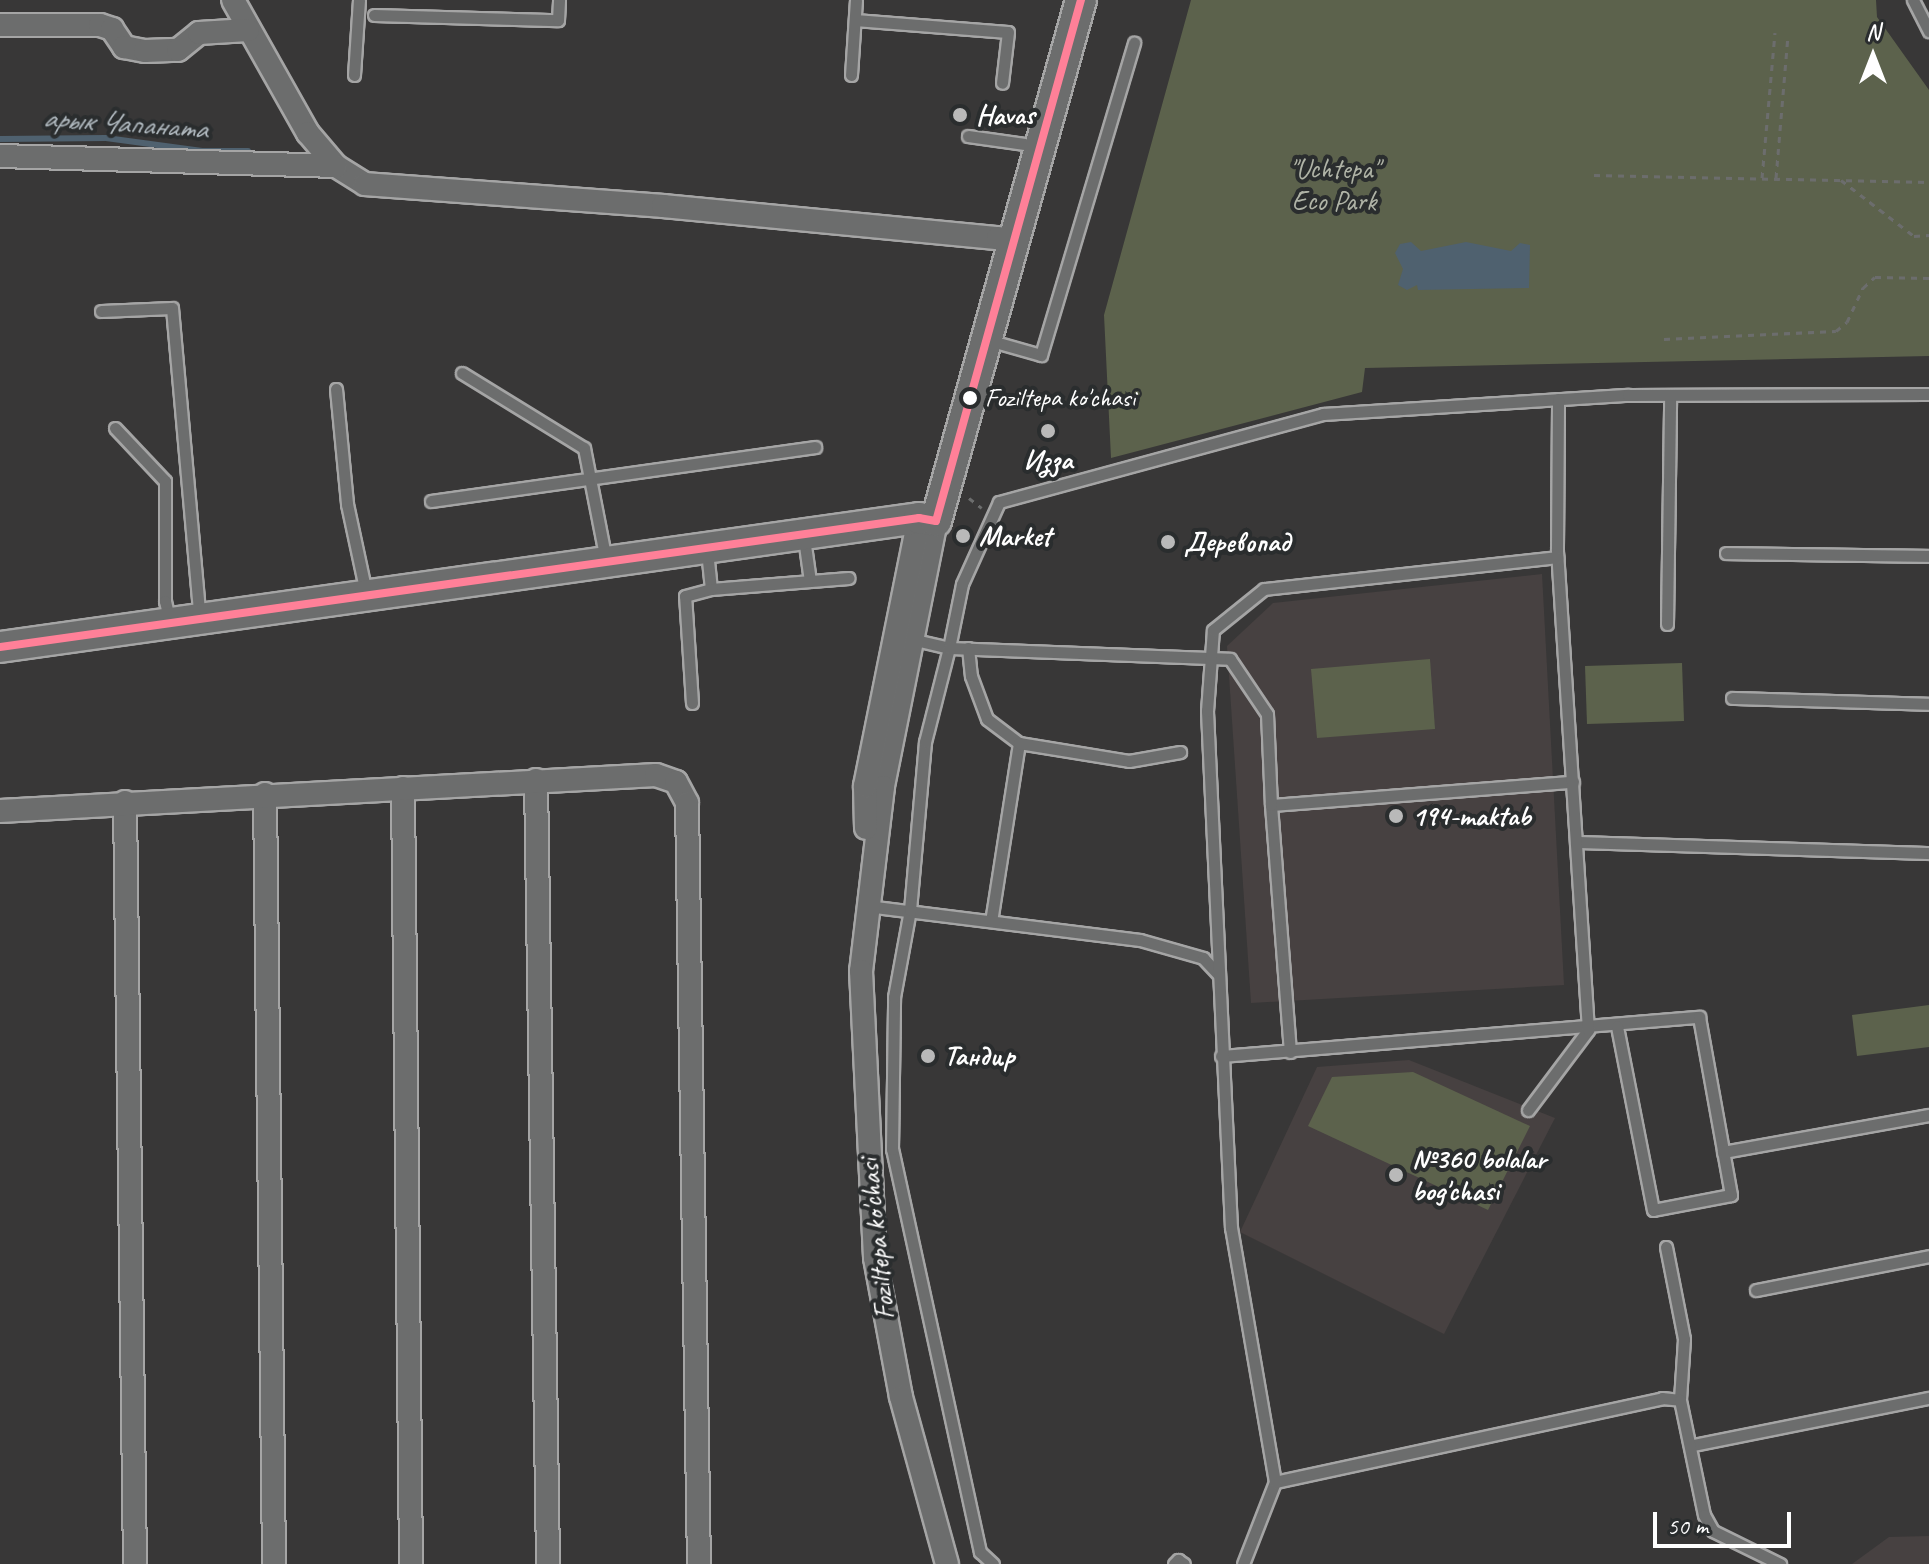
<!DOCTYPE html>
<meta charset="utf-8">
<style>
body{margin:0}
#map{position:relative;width:1929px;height:1564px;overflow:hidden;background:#383737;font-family:Caveat,sans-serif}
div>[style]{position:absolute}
.built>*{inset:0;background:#474141}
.green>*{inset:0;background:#5c624c}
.water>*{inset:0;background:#4f616f}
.stream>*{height:6px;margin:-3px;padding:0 3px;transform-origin:3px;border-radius:3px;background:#4f616f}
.path>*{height:3px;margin-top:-1.5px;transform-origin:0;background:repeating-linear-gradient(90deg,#6c6d6d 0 6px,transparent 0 12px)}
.roads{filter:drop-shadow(2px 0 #a5a5a5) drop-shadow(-2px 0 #a5a5a5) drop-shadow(0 2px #a5a5a5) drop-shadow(0 -2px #a5a5a5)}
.lane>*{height:11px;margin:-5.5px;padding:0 5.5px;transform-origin:5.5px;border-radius:5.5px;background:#6c6d6d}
.street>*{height:22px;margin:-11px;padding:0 11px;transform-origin:11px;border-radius:11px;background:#6c6d6d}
.secondary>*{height:30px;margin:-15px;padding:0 15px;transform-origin:15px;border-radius:15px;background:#6c6d6d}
.bus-1>*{height:8px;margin:-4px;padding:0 4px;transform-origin:4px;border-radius:4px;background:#ff8098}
.dots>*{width:22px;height:22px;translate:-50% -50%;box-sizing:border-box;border:4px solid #2a2d2e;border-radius:50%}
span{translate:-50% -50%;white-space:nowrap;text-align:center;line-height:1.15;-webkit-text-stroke:8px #2a2d2e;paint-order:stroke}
.bus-label{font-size:26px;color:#fff}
.left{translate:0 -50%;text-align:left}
.poi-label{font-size:28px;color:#fff;font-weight:700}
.park-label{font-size:28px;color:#b0b4a7}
.street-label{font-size:28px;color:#fff}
.water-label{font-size:30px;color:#b1bac0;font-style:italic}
.north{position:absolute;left:1833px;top:16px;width:80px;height:80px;-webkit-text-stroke:6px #2a2d2e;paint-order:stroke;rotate:0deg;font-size:22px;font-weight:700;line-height:32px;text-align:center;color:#fff}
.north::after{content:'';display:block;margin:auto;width:28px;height:36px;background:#fff;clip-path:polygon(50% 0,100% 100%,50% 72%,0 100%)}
.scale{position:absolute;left:1653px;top:1512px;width:138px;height:36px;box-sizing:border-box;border:4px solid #fff;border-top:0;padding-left:10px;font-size:24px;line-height:28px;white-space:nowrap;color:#fff;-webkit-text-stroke:6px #2a2d2e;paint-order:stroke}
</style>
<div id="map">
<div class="built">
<div style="clip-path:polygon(1542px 574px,1564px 985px,1251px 1003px,1227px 646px,1273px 603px)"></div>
<div style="clip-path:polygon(1409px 1060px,1555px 1118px,1444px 1334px,1240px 1232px,1317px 1067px)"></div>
<div style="clip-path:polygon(1929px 1536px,1929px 1564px,1852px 1564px,1889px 1537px)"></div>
</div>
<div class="green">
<div style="clip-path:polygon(1191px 0,1876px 0,1877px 17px,1929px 90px,1929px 356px,1365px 368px,1362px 392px,1111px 458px,1104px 315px)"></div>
<div style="clip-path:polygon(1430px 659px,1435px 729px,1317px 738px,1311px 669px)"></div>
<div style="clip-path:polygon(1682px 663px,1684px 721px,1587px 724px,1585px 666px)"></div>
<div style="clip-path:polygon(1929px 1005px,1929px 1047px,1857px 1056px,1852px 1015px)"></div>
<div style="clip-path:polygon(1413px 1072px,1530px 1126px,1488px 1210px,1308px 1126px,1332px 1077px)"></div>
</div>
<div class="water">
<div style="clip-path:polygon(1466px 242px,1511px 251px,1520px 243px,1530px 245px,1529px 288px,1418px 290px,1417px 285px,1407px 290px,1398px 285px,1403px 269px,1395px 253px,1400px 244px,1411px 242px,1421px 251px)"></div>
</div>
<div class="stream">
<div style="left:0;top:139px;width:106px;rotate:-0.5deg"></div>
<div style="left:106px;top:138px;width:97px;rotate:7.7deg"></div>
<div style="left:202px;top:151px;width:46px"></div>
</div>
<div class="path">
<div style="left:1594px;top:175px;width:335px;rotate:1.2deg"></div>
<div style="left:1762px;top:178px;width:146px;rotate:-84.9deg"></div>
<div style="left:1776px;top:178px;width:144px;rotate:-85.2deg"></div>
<div style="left:1841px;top:180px;width:92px;rotate:37.5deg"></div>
<div style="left:1914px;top:236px;width:15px;rotate:-4deg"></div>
<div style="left:1664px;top:339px;width:172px;rotate:-2.7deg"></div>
<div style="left:1836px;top:331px;width:14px;rotate:-39deg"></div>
<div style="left:1847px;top:322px;width:38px;rotate:-65deg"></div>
<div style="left:1863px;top:288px;width:16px;rotate:-43deg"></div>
<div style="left:1875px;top:277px;width:54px;rotate:1.1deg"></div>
<div style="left:969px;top:498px;width:16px;rotate:38deg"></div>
</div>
<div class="roads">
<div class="lane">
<div style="left:1913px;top:0;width:35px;rotate:63deg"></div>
<div style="left:374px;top:15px;width:184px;rotate:1.6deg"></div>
<div style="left:558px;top:20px;width:20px;rotate:-87deg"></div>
<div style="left:855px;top:20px;width:153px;rotate:4.5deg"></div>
<div style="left:1008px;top:32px;width:51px;rotate:96.7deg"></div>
<div style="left:354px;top:75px;width:75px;rotate:-86.2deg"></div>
<div style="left:851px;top:75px;width:75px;rotate:-86.2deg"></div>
<div style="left:968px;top:136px;width:57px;rotate:8.1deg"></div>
<div style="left:101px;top:311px;width:71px;rotate:-2.4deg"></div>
<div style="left:172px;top:308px;width:312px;rotate:84.9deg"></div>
<div style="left:988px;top:340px;width:55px;rotate:15.8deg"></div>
<div style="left:1041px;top:355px;width:326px;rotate:-73.4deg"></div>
<div style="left:462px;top:373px;width:143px;rotate:31.6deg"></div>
<div style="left:584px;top:448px;width:114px;rotate:78.9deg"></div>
<div style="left:336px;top:389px;width:116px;rotate:84.5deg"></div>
<div style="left:347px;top:504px;width:91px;rotate:77.9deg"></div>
<div style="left:115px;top:428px;width:73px;rotate:46.7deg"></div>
<div style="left:165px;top:481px;width:120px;rotate:90deg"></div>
<div style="left:165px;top:601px;width:22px;rotate:77deg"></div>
<div style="left:431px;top:501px;width:388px;rotate:-8deg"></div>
<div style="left:804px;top:538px;width:43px;rotate:82.1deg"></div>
<div style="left:707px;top:551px;width:38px;rotate:84deg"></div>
<div style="left:711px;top:589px;width:138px;rotate:-4.6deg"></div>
<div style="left:1726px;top:553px;width:203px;rotate:0.8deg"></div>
<div style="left:1667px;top:624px;width:229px;rotate:-89.2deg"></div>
<div style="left:911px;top:639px;width:39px;rotate:13deg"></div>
<div style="left:949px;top:648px;width:65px;rotate:-78.5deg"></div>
<div style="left:962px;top:584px;width:90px;rotate:-65.7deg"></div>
<div style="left:999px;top:502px;width:336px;rotate:-15.2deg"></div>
<div style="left:1323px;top:414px;width:306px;rotate:-3.6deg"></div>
<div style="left:1628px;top:395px;width:301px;rotate:-0.2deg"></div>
<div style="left:968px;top:648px;width:28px;rotate:84deg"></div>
<div style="left:971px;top:676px;width:46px;rotate:69.6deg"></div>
<div style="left:987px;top:719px;width:40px;rotate:37deg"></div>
<div style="left:1019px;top:743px;width:180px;rotate:98.9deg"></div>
<div style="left:1732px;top:698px;width:197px;rotate:1.7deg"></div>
<div style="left:692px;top:703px;width:107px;rotate:-93.7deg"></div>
<div style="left:685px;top:596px;width:27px;rotate:-15deg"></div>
<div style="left:1019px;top:743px;width:111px;rotate:9.3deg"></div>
<div style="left:1129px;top:761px;width:52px;rotate:-10deg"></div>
<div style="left:1576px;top:842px;width:353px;rotate:1.8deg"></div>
<div style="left:867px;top:906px;width:275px;rotate:7.1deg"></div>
<div style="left:1140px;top:940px;width:66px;rotate:15.9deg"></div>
<div style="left:1203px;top:958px;width:22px;rotate:47deg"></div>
<div style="left:1290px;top:1052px;width:248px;rotate:-94.4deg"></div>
<div style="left:1271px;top:805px;width:303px;rotate:-4.4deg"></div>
<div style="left:1221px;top:1056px;width:480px;rotate:-4.7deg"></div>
<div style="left:1699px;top:1017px;width:181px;rotate:79.8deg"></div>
<div style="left:1731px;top:1195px;width:79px;rotate:169.1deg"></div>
<div style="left:1653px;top:1210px;width:187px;rotate:-101.1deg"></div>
<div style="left:1528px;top:1110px;width:100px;rotate:-53.1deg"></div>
<div style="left:1588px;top:1030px;width:482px;rotate:-93.7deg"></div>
<div style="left:1557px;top:549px;width:150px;rotate:-89.6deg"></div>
<div style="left:1723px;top:1152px;width:209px;rotate:-10.2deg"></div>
<div style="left:1666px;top:1247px;width:94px;rotate:78.9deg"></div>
<div style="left:1684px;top:1339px;width:61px;rotate:93.8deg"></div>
<div style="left:1756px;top:1290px;width:176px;rotate:-11.1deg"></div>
<div style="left:1693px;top:1445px;width:241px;rotate:-11.3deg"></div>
<div style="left:1275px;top:1482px;width:396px;rotate:-12.2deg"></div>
<div style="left:1662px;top:1398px;width:18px;rotate:6deg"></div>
<div style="left:1680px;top:1400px;width:117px;rotate:78.2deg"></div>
<div style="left:1704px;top:1515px;width:18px;rotate:61deg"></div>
<div style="left:1713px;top:1531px;width:75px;rotate:26.2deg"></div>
<div style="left:993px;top:1564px;width:18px;rotate:-137deg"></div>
<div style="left:980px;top:1552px;width:412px;rotate:-102.3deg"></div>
<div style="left:892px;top:1149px;width:152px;rotate:-89.2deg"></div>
<div style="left:894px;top:997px;width:88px;rotate:-79.6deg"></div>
<div style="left:910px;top:910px;width:169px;rotate:-84.9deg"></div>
<div style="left:925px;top:742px;width:97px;rotate:-75.7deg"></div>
<div style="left:949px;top:648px;width:281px;rotate:2.2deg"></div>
<div style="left:1230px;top:659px;width:66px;rotate:56.1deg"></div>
<div style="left:1267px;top:714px;width:91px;rotate:87.5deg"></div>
<div style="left:1174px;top:1564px;width:6px;rotate:-45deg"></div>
<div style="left:1178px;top:1560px;width:7px;rotate:34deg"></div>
<div style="left:1243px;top:1564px;width:88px;rotate:-68.7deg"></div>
<div style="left:1275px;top:1482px;width:258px;rotate:-99.8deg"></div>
<div style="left:1231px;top:1228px;width:518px;rotate:-92.66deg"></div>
<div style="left:1207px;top:711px;width:81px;rotate:-85.8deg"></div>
<div style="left:1213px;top:630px;width:65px;rotate:-38.8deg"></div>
<div style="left:1264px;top:589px;width:295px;rotate:-6.2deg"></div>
</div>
<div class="street">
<div style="left:233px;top:0;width:153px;rotate:60.6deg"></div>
<div style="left:308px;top:133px;width:43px;rotate:49.7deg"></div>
<div style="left:336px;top:166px;width:34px;rotate:32deg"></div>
<div style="left:365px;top:184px;width:299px;rotate:4.2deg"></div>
<div style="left:663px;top:206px;width:337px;rotate:5.5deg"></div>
<div style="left:998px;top:238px;width:18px;rotate:19deg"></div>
<div style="left:0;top:25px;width:100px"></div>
<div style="left:100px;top:25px;width:13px;rotate:18deg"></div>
<div style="left:112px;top:29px;width:22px;rotate:56deg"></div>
<div style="left:124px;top:47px;width:21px;rotate:11deg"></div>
<div style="left:145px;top:51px;width:33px;rotate:-2deg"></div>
<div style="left:178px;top:50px;width:27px;rotate:-39deg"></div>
<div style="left:199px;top:33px;width:49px;rotate:-3.5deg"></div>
<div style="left:0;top:156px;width:336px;rotate:1.7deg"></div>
<div style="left:936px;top:521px;width:271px;rotate:101.3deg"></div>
<div style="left:883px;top:787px;width:185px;rotate:96.8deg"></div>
<div style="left:861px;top:971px;width:287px;rotate:87.2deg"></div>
<div style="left:875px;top:1258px;width:141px;rotate:79.4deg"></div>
<div style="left:901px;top:1397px;width:173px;rotate:74.6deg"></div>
<div style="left:536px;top:780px;width:784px;rotate:89.12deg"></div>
<div style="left:403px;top:788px;width:776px;rotate:89.41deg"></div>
<div style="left:265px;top:794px;width:770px;rotate:89.33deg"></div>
<div style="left:125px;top:802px;width:762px;rotate:89.25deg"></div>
<div style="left:0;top:811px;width:657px;rotate:-3.14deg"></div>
<div style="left:656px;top:775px;width:21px;rotate:19deg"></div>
<div style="left:676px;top:782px;width:24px;rotate:62deg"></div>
<div style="left:687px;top:803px;width:761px;rotate:89.1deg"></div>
<div style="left:866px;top:828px;width:42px;rotate:-91.4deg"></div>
<div style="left:865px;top:786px;width:273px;rotate:-78.6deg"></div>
</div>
<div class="secondary">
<div style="left:0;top:647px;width:928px;rotate:-7.99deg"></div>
<div style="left:919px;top:518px;width:17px;rotate:10deg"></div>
<div style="left:936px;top:521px;width:541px;rotate:-74.45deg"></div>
</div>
</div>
<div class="bus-1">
<div style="left:0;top:647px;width:928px;rotate:-7.99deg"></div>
<div style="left:919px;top:518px;width:17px;rotate:10deg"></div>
<div style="left:936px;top:521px;width:541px;rotate:-74.45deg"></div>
</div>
<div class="dots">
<div style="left:960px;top:115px;background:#b9b9b9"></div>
<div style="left:970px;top:398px;background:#fff"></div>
<div style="left:1048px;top:431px;background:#b9b9b9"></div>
<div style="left:963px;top:536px;background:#b9b9b9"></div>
<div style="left:1168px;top:542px;background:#b9b9b9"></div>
<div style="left:1396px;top:816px;background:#b9b9b9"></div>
<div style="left:928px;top:1056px;background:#b9b9b9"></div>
<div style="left:1396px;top:1175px;background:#b9b9b9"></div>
</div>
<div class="bus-label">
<span class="left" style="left:985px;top:398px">Foziltepa ko'chasi</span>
</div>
<div class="poi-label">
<span class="left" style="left:976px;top:115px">Havas</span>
<span style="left:1048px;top:460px">Изза</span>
<span class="left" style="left:979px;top:536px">Market</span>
<span class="left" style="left:1184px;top:542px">Деревопад</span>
<span class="left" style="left:1412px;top:816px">194-maktab</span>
<span class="left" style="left:944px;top:1056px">Тандир</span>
<span class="left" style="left:1412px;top:1175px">№360 bolalar<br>bog'chasi</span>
</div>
<div class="park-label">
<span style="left:1334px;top:185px">"Uchtepa"<br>Eco Park</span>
</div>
<div class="street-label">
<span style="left:877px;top:1239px;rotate:-96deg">Foziltepa ko'chasi</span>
</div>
<div class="water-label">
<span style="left:125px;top:123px;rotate:4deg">арык Чапаната</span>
</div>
<div class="north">N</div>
<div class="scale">50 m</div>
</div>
